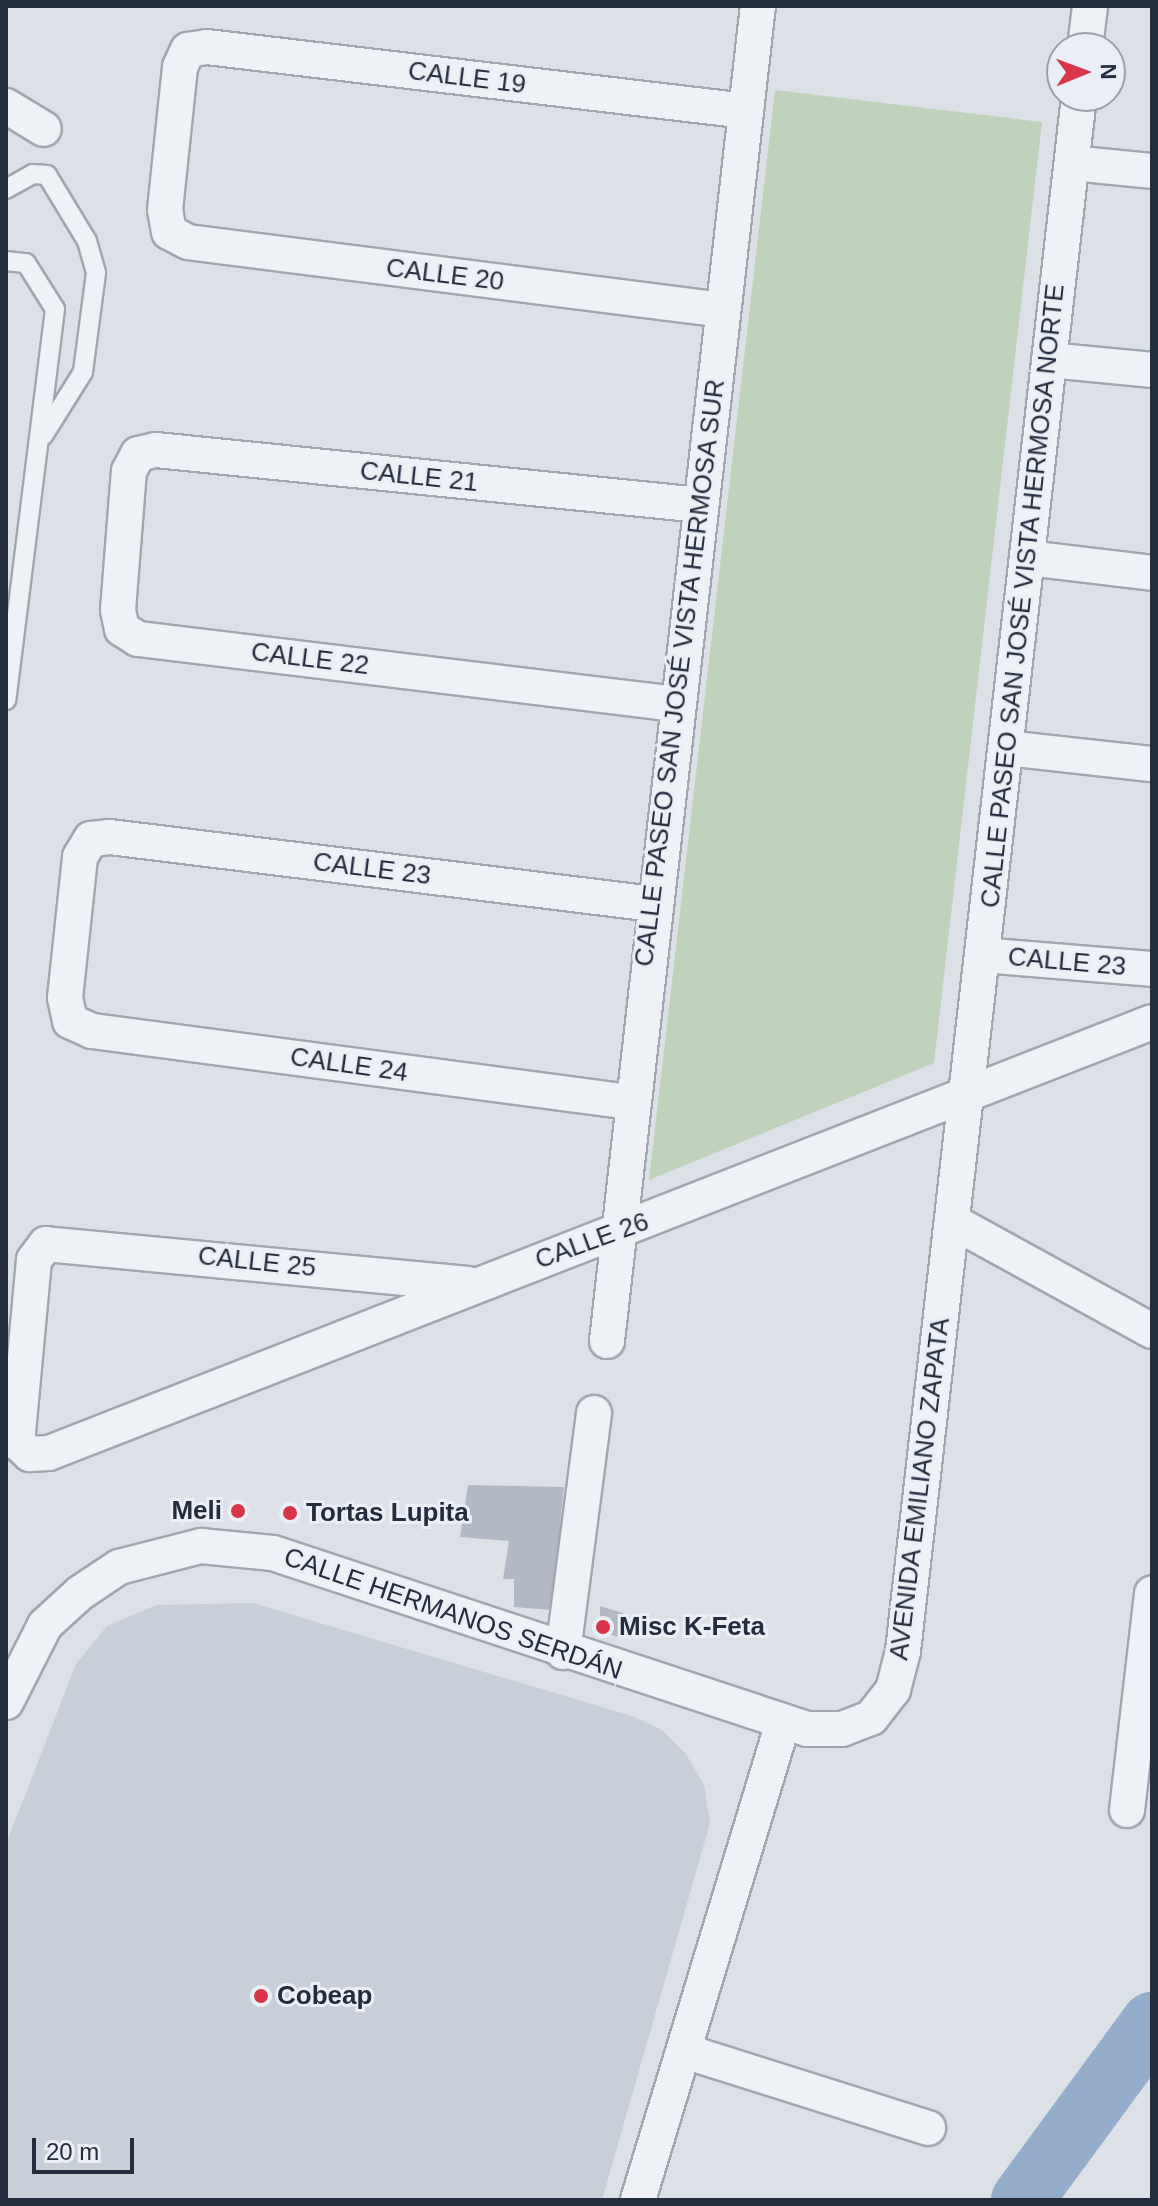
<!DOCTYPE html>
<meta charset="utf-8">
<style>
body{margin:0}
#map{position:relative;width:1158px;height:2206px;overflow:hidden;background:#dce0e7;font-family:Arial,sans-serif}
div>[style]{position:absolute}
.built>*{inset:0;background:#c9cfd9}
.green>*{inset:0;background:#c1d2bc}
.river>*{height:62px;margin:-31px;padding:0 31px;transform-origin:31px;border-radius:31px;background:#93adcb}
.building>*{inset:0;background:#b2b9c4}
.roads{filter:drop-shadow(2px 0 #a1a7b1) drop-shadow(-2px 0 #a1a7b1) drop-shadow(0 2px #a1a7b1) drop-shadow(0 -2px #a1a7b1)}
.service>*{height:18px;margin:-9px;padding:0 9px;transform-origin:9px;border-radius:9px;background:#eef1f5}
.minor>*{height:34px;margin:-17px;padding:0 17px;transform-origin:17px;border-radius:17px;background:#eef1f5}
.dots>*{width:22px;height:22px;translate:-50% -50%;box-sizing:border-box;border:4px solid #ebeff5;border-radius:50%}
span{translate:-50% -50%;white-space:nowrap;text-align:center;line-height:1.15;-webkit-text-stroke:6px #ebeff5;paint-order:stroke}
.street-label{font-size:26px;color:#242d3e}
.poi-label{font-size:26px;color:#242d3e;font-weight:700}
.right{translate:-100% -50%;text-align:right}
.left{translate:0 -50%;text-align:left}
.frame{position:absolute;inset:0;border:8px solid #242d3e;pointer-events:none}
.north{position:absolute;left:1046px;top:32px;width:80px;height:80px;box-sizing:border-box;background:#ebeff5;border:2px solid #9ba1ac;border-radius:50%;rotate:89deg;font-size:22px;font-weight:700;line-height:32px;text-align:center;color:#242d3e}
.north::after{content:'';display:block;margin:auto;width:28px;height:36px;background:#d8354a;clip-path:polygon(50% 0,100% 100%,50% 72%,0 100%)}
.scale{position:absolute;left:32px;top:2138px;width:102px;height:36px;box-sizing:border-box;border:4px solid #242d3e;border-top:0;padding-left:10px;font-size:24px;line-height:28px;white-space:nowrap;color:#242d3e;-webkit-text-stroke:6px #ebeff5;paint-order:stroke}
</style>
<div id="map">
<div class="built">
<div style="clip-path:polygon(253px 1603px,632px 1716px,662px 1730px,686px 1754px,704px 1785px,710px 1823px,602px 2200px,6px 2200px,6px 1844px,76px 1664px,107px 1626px,156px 1605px)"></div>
</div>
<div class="green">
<div style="clip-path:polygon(775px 90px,1042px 122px,934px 1063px,649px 1180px)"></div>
</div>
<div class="river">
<div style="left:1022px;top:2200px;width:220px;rotate:-53.7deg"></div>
</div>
<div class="building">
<div style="clip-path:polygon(468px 1485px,564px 1487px,551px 1610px,514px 1607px,514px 1579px,503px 1579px,509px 1541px,460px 1537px)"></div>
<div style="clip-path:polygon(600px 1606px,623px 1613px,621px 1638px,600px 1631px)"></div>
</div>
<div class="roads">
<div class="service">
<div style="left:6px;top:189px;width:31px;rotate:-29deg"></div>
<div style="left:33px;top:174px;width:14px;rotate:4deg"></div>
<div style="left:47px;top:175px;width:77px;rotate:58.8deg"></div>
<div style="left:87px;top:241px;width:33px;rotate:74deg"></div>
<div style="left:96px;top:273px;width:100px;rotate:97.5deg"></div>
<div style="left:83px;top:372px;width:75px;rotate:122deg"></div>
<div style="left:6px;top:261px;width:20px;rotate:6deg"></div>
<div style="left:26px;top:263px;width:54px;rotate:57.8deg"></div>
<div style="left:55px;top:309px;width:394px;rotate:97.1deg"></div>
</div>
<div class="minor">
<div style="left:1085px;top:48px;width:42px;rotate:-83.2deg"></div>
<div style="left:6px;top:106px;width:44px;rotate:31.2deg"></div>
<div style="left:1072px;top:163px;width:80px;rotate:5.7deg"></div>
<div style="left:723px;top:310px;width:539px;rotate:-172.76deg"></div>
<div style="left:188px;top:242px;width:21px;rotate:-152deg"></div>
<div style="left:169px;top:232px;width:22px;rotate:-100deg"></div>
<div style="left:165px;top:210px;width:144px;rotate:-84deg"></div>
<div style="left:180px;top:67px;width:19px;rotate:-65deg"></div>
<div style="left:188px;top:50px;width:19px;rotate:-9deg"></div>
<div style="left:207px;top:47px;width:543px;rotate:6.77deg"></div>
<div style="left:1049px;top:360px;width:103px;rotate:5.5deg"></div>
<div style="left:1027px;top:558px;width:126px;rotate:6.8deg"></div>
<div style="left:676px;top:704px;width:542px;rotate:-173.11deg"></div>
<div style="left:138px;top:639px;width:19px;rotate:-148deg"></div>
<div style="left:122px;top:629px;width:19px;rotate:-102deg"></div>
<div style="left:118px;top:610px;width:139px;rotate:-85.5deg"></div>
<div style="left:129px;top:471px;width:19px;rotate:-62deg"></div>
<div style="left:138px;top:454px;width:18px;rotate:-13deg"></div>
<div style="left:156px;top:450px;width:547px;rotate:5.77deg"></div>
<div style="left:1006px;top:748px;width:147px;rotate:6.3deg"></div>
<div style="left:982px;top:955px;width:171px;rotate:4.7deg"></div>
<div style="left:630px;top:1102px;width:543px;rotate:-172.48deg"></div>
<div style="left:92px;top:1031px;width:24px;rotate:-156deg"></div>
<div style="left:70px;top:1021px;width:24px;rotate:-102deg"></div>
<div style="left:65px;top:998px;width:142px;rotate:-83.9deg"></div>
<div style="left:80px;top:857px;width:21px;rotate:-59deg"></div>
<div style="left:91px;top:839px;width:19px;rotate:-6deg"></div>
<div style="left:110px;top:837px;width:547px;rotate:7.03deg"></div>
<div style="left:952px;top:1221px;width:228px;rotate:28.8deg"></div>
<div style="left:468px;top:1284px;width:424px;rotate:-174.6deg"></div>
<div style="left:46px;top:1244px;width:20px;rotate:127deg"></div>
<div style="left:34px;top:1260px;width:183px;rotate:95.3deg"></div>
<div style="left:17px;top:1442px;width:18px;rotate:43deg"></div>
<div style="left:30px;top:1454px;width:19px;rotate:-3deg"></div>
<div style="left:49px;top:1453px;width:1184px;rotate:-21.34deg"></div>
<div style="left:607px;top:1341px;width:1344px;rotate:-83.55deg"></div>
<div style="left:563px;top:1652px;width:241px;rotate:-82.6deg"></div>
<div style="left:6px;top:1702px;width:86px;rotate:-63.1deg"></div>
<div style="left:45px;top:1625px;width:47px;rotate:-42.4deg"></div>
<div style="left:80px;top:1593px;width:47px;rotate:-33.7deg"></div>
<div style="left:119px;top:1567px;width:85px;rotate:-14.4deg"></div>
<div style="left:201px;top:1546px;width:72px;rotate:5.6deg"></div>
<div style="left:273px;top:1553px;width:562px;rotate:18.24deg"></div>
<div style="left:807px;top:1729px;width:35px"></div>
<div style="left:842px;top:1729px;width:31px;rotate:-21deg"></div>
<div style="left:871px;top:1718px;width:36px;rotate:-52deg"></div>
<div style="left:893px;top:1690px;width:40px;rotate:-75.6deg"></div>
<div style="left:903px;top:1651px;width:1565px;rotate:-83.54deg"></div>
<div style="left:1127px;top:1810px;width:218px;rotate:-83.4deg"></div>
<div style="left:684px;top:2051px;width:256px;rotate:17.5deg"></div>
<div style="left:638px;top:2200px;width:499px;rotate:-73.1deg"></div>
</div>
</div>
<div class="dots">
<div style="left:238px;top:1511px;background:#d8354a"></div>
<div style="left:290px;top:1513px;background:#d8354a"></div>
<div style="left:603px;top:1627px;background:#d8354a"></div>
<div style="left:261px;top:1996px;background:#d8354a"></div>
</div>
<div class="street-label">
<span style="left:467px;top:78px;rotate:7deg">CALLE 19</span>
<span style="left:445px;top:275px;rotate:7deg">CALLE 20</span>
<span style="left:419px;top:477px;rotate:6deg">CALLE 21</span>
<span style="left:1023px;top:596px;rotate:-84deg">CALLE PASEO SAN JOSÉ VISTA HERMOSA NORTE</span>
<span style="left:310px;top:659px;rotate:7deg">CALLE 22</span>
<span style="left:680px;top:673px;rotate:-83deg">CALLE PASEO SAN JOSÉ VISTA HERMOSA SUR</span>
<span style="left:372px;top:869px;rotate:7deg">CALLE 23</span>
<span style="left:1067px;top:962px;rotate:5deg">CALLE 23</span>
<span style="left:349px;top:1065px;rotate:8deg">CALLE 24</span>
<span style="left:592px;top:1241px;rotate:-20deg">CALLE 26</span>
<span style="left:257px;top:1262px;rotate:6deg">CALLE 25</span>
<span style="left:920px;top:1489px;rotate:-83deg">AVENIDA EMILIANO ZAPATA</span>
<span style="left:453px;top:1614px;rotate:19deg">CALLE HERMANOS SERDÁN</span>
</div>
<div class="poi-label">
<span class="right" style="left:222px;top:1511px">Meli</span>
<span class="left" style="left:306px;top:1513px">Tortas Lupita</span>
<span class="left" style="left:619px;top:1627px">Misc K-Feta</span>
<span class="left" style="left:277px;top:1996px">Cobeap</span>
</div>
<div class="frame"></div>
<div class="north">N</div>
<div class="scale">20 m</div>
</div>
